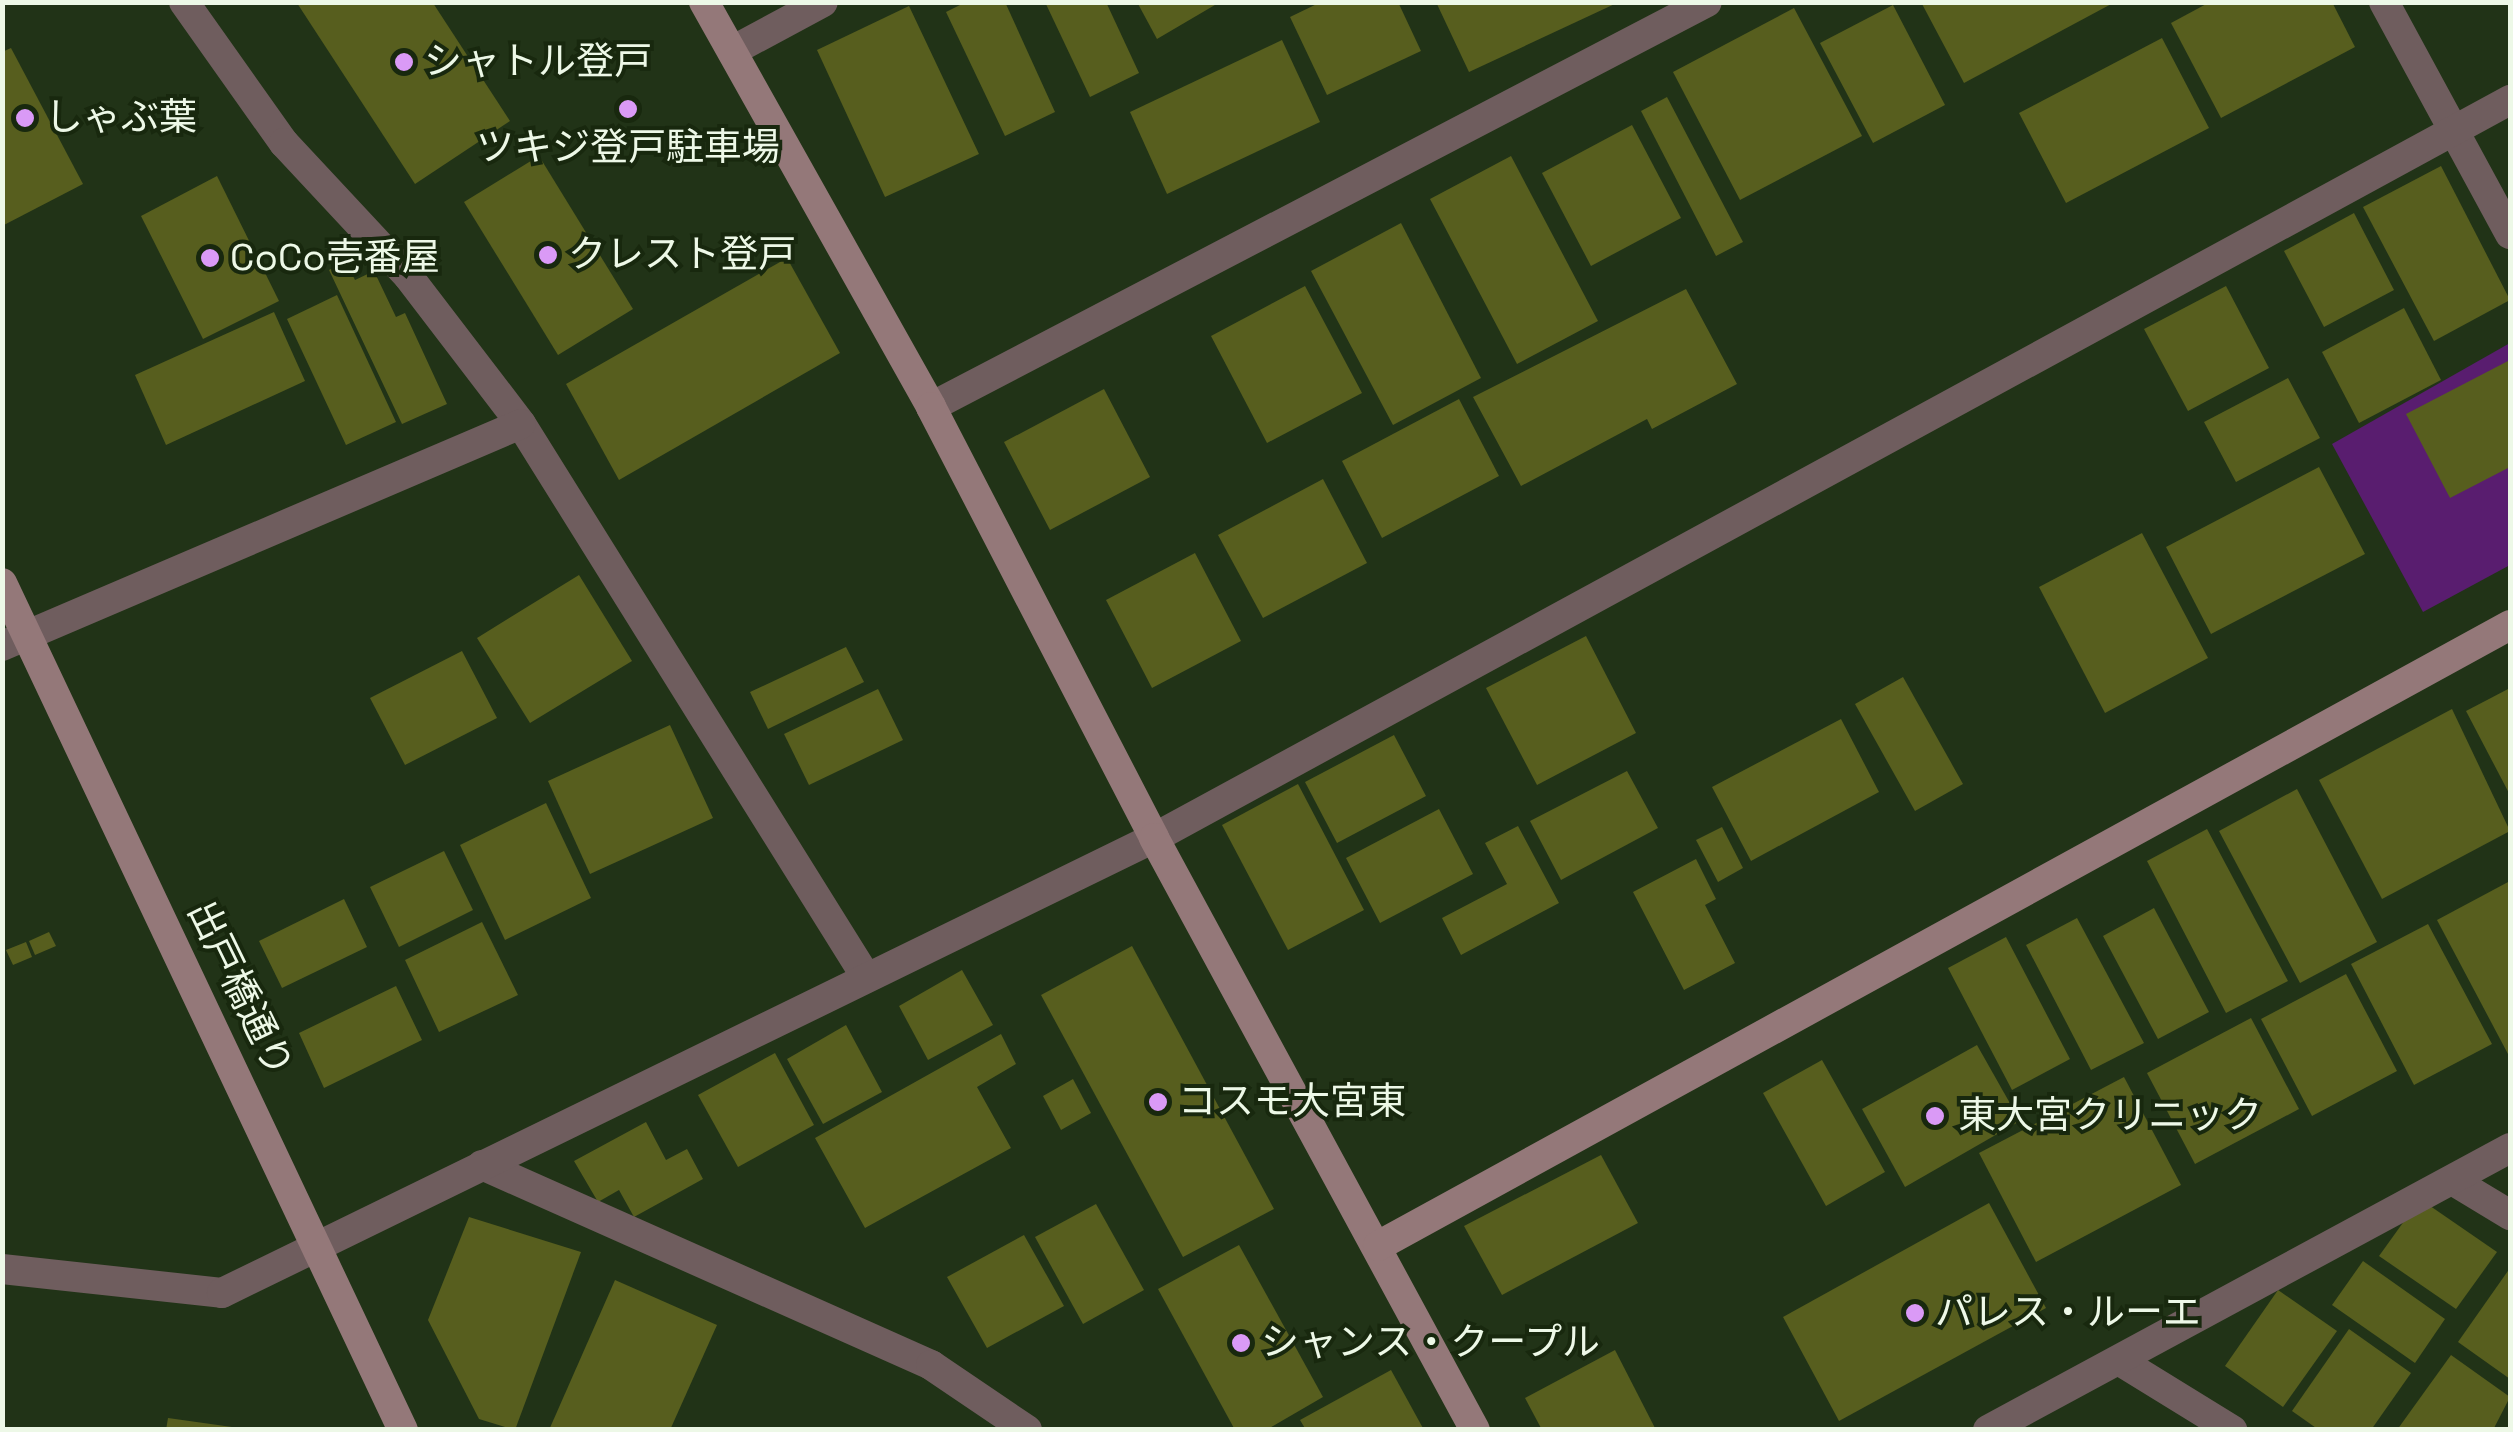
<!DOCTYPE html>
<meta charset="utf-8">
<style>
body{margin:0}
#map{position:relative;width:2513px;height:1432px;overflow:hidden;background:#213317;font-family:"Space Grotesk","Noto Sans JP",sans-serif}
div>[style]{position:absolute}
.green>*{inset:0;background:#591d6f}
.building>*{inset:0;background:#575e1e}
.street>*{height:30px;margin:-15px;padding:0 15px;transform-origin:15px;border-radius:15px;background:#6f5d5e}
.secondary>*{height:30px;margin:-15px;padding:0 15px;transform-origin:15px;border-radius:15px;background:#947879}
.dots>*{width:28px;height:28px;translate:-50% -50%;box-sizing:border-box;border:5px solid #18280e;border-radius:50%}
span{translate:-50% -50%;white-space:nowrap;text-align:center;line-height:1.15;-webkit-text-stroke:8px #18280e;paint-order:stroke}
.poi-label{font-size:38px;color:#edf8e7}
.left{translate:0 -50%;text-align:left}
.street-label{font-size:38px;color:#edf8e7}
.frame{position:absolute;inset:0;border:5px solid #edf8e7;pointer-events:none}
</style>
<div id="map">
<div class="green">
<div style="clip-path:polygon(2510px 343px,2510px 565px,2423px 612px,2332px 444px)"></div>
</div>
<div class="building">
<div style="clip-path:polygon(966px 2px,1005px 2px,1055px 112px,1005px 136px,946px 12px)"></div>
<div style="clip-path:polygon(1045px 2px,1106px 2px,1139px 73px,1090px 97px)"></div>
<div style="clip-path:polygon(1137px 2px,1220px 2px,1157px 39px)"></div>
<div style="clip-path:polygon(1321px 2px,1398px 2px,1421px 51px,1327px 95px,1290px 17px)"></div>
<div style="clip-path:polygon(1436px 2px,1619px 2px,1469px 72px)"></div>
<div style="clip-path:polygon(1921px 2px,2115px 2px,1964px 83px)"></div>
<div style="clip-path:polygon(2210px 2px,2332px 2px,2355px 47px,2221px 118px,2171px 23px)"></div>
<div style="clip-path:polygon(297px 3px,433px 3px,510px 121px,415px 184px)"></div>
<div style="clip-path:polygon(1893px 5px,1945px 105px,1873px 143px,1820px 43px)"></div>
<div style="clip-path:polygon(909px 6px,979px 154px,885px 197px,817px 50px)"></div>
<div style="clip-path:polygon(1794px 8px,1862px 136px,1740px 200px,1673px 72px)"></div>
<div style="clip-path:polygon(2162px 38px,2209px 128px,2066px 203px,2019px 113px)"></div>
<div style="clip-path:polygon(1282px 40px,1320px 122px,1167px 194px,1130px 112px)"></div>
<div style="clip-path:polygon(11px 48px,83px 184px,2px 226px,2px 52px)"></div>
<div style="clip-path:polygon(1667px 97px,1743px 242px,1716px 256px,1641px 111px)"></div>
<div style="clip-path:polygon(1632px 125px,1681px 218px,1591px 266px,1542px 173px)"></div>
<div style="clip-path:polygon(539px 156px,633px 309px,558px 355px,464px 202px)"></div>
<div style="clip-path:polygon(1511px 156px,1598px 321px,1517px 364px,1430px 199px)"></div>
<div style="clip-path:polygon(2441px 166px,2510px 300px,2434px 341px,2363px 207px)"></div>
<div style="clip-path:polygon(217px 176px,279px 301px,203px 339px,141px 216px)"></div>
<div style="clip-path:polygon(2354px 213px,2394px 290px,2324px 327px,2284px 251px)"></div>
<div style="clip-path:polygon(1401px 223px,1481px 378px,1393px 425px,1311px 271px)"></div>
<div style="clip-path:polygon(787px 258px,840px 353px,619px 480px,566px 384px)"></div>
<div style="clip-path:polygon(346px 262px,355px 280px,374px 271px,396px 317px,405px 313px,447px 404px,402px 424px,329px 270px)"></div>
<div style="clip-path:polygon(1305px 286px,1362px 393px,1267px 443px,1211px 336px)"></div>
<div style="clip-path:polygon(2226px 286px,2269px 368px,2188px 411px,2144px 329px)"></div>
<div style="clip-path:polygon(1686px 289px,1737px 384px,1652px 429px,1647px 419px,1521px 486px,1473px 397px)"></div>
<div style="clip-path:polygon(337px 295px,396px 422px,346px 445px,287px 319px)"></div>
<div style="clip-path:polygon(2404px 308px,2441px 380px,2359px 423px,2322px 352px)"></div>
<div style="clip-path:polygon(274px 312px,305px 381px,166px 445px,135px 375px)"></div>
<div style="clip-path:polygon(2508px 361px,2510px 467px,2450px 498px,2406px 414px)"></div>
<div style="clip-path:polygon(2288px 378px,2320px 438px,2236px 482px,2204px 422px)"></div>
<div style="clip-path:polygon(1104px 389px,1150px 477px,1050px 530px,1004px 442px)"></div>
<div style="clip-path:polygon(1459px 399px,1499px 476px,1382px 538px,1342px 461px)"></div>
<div style="clip-path:polygon(2319px 467px,2365px 554px,2211px 634px,2166px 547px)"></div>
<div style="clip-path:polygon(1323px 479px,1367px 563px,1263px 618px,1218px 535px)"></div>
<div style="clip-path:polygon(2142px 533px,2208px 658px,2105px 713px,2039px 587px)"></div>
<div style="clip-path:polygon(1195px 553px,1241px 641px,1152px 688px,1106px 600px)"></div>
<div style="clip-path:polygon(579px 575px,632px 661px,530px 723px,477px 638px)"></div>
<div style="clip-path:polygon(1586px 636px,1636px 733px,1537px 785px,1486px 688px)"></div>
<div style="clip-path:polygon(846px 647px,864px 682px,768px 729px,750px 692px)"></div>
<div style="clip-path:polygon(462px 651px,497px 718px,405px 765px,370px 698px)"></div>
<div style="clip-path:polygon(1903px 677px,1963px 784px,1915px 811px,1855px 704px)"></div>
<div style="clip-path:polygon(2510px 688px,2510px 795px,2466px 711px)"></div>
<div style="clip-path:polygon(878px 689px,903px 740px,809px 785px,784px 734px)"></div>
<div style="clip-path:polygon(2452px 709px,2510px 831px,2382px 899px,2319px 780px)"></div>
<div style="clip-path:polygon(1841px 719px,1879px 792px,1751px 861px,1712px 787px)"></div>
<div style="clip-path:polygon(670px 725px,713px 818px,590px 874px,548px 781px)"></div>
<div style="clip-path:polygon(1394px 735px,1426px 796px,1337px 843px,1305px 782px)"></div>
<div style="clip-path:polygon(1627px 771px,1658px 828px,1561px 880px,1530px 821px)"></div>
<div style="clip-path:polygon(1298px 784px,1364px 910px,1288px 950px,1222px 825px)"></div>
<div style="clip-path:polygon(2297px 789px,2377px 942px,2300px 983px,2219px 831px)"></div>
<div style="clip-path:polygon(546px 803px,591px 898px,505px 940px,460px 845px)"></div>
<div style="clip-path:polygon(1439px 809px,1473px 874px,1380px 923px,1346px 858px)"></div>
<div style="clip-path:polygon(1518px 826px,1559px 903px,1461px 955px,1442px 918px,1507px 884px,1485px 843px)"></div>
<div style="clip-path:polygon(1722px 827px,1743px 868px,1718px 882px,1696px 840px)"></div>
<div style="clip-path:polygon(2207px 829px,2288px 981px,2226px 1013px,2147px 861px)"></div>
<div style="clip-path:polygon(444px 851px,473px 910px,399px 947px,370px 887px)"></div>
<div style="clip-path:polygon(1696px 859px,1716px 899px,1705px 905px,1735px 963px,1684px 990px,1633px 892px)"></div>
<div style="clip-path:polygon(2510px 881px,2510px 1053px,2508px 1054px,2437px 920px)"></div>
<div style="clip-path:polygon(344px 899px,367px 947px,282px 988px,259px 941px)"></div>
<div style="clip-path:polygon(2154px 908px,2209px 1012px,2158px 1039px,2103px 936px)"></div>
<div style="clip-path:polygon(2077px 918px,2144px 1043px,2091px 1070px,2026px 945px)"></div>
<div style="clip-path:polygon(482px 922px,518px 995px,439px 1032px,405px 960px)"></div>
<div style="clip-path:polygon(2428px 924px,2492px 1044px,2414px 1085px,2351px 964px)"></div>
<div style="clip-path:polygon(49px 932px,56px 946px,35px 955px,29px 941px)"></div>
<div style="clip-path:polygon(2006px 937px,2070px 1059px,2012px 1090px,1948px 968px)"></div>
<div style="clip-path:polygon(26px 942px,32px 957px,13px 965px,6px 950px)"></div>
<div style="clip-path:polygon(1132px 946px,1274px 1209px,1183px 1257px,1041px 995px)"></div>
<div style="clip-path:polygon(962px 970px,993px 1025px,928px 1060px,899px 1006px)"></div>
<div style="clip-path:polygon(2346px 974px,2397px 1071px,2312px 1116px,2261px 1019px)"></div>
<div style="clip-path:polygon(396px 986px,422px 1040px,324px 1088px,299px 1033px)"></div>
<div style="clip-path:polygon(2251px 1018px,2299px 1109px,2195px 1164px,2147px 1073px)"></div>
<div style="clip-path:polygon(846px 1025px,882px 1092px,823px 1124px,787px 1059px)"></div>
<div style="clip-path:polygon(1001px 1034px,1016px 1064px,977px 1087px,1011px 1148px,865px 1228px,815px 1138px)"></div>
<div style="clip-path:polygon(1977px 1045px,2020px 1121px,1905px 1187px,1862px 1109px)"></div>
<div style="clip-path:polygon(775px 1053px,814px 1125px,738px 1167px,698px 1095px)"></div>
<div style="clip-path:polygon(1822px 1060px,1885px 1172px,1826px 1206px,1763px 1093px)"></div>
<div style="clip-path:polygon(2124px 1077px,2181px 1185px,2036px 1262px,1979px 1153px)"></div>
<div style="clip-path:polygon(1073px 1079px,1091px 1113px,1061px 1130px,1043px 1096px)"></div>
<div style="clip-path:polygon(646px 1122px,666px 1160px,687px 1149px,703px 1179px,634px 1217px,619px 1190px,598px 1202px,574px 1161px)"></div>
<div style="clip-path:polygon(1601px 1155px,1638px 1223px,1502px 1295px,1464px 1226px)"></div>
<div style="clip-path:polygon(2420px 1199px,2497px 1252px,2456px 1309px,2379px 1256px)"></div>
<div style="clip-path:polygon(1989px 1203px,2046px 1308px,1839px 1421px,1783px 1317px)"></div>
<div style="clip-path:polygon(1096px 1204px,1144px 1290px,1083px 1324px,1035px 1237px)"></div>
<div style="clip-path:polygon(469px 1217px,581px 1252px,515px 1430px,479px 1419px,428px 1320px)"></div>
<div style="clip-path:polygon(1024px 1235px,1064px 1306px,987px 1348px,947px 1277px)"></div>
<div style="clip-path:polygon(1239px 1245px,1323px 1397px,1266px 1430px,1235px 1430px,1158px 1289px)"></div>
<div style="clip-path:polygon(2363px 1261px,2445px 1319px,2415px 1363px,2332px 1305px)"></div>
<div style="clip-path:polygon(2510px 1268px,2510px 1379px,2458px 1342px)"></div>
<div style="clip-path:polygon(615px 1280px,717px 1325px,670px 1430px,549px 1430px)"></div>
<div style="clip-path:polygon(2278px 1290px,2337px 1331px,2283px 1407px,2225px 1366px)"></div>
<div style="clip-path:polygon(2349px 1329px,2411px 1373px,2371px 1430px,2319px 1430px,2292px 1411px)"></div>
<div style="clip-path:polygon(1615px 1350px,1656px 1430px,1542px 1430px,1525px 1398px)"></div>
<div style="clip-path:polygon(2451px 1355px,2510px 1397px,2493px 1430px,2397px 1430px)"></div>
<div style="clip-path:polygon(1391px 1370px,1424px 1430px,1306px 1430px,1300px 1420px)"></div>
<div style="clip-path:polygon(168px 1418px,232px 1427px,232px 1430px,166px 1430px)"></div>
</div>
<div class="street">
<div style="left:184px;top:2px;width:173px;rotate:54.7deg"></div>
<div style="left:284px;top:143px;width:182px;rotate:47deg"></div>
<div style="left:408px;top:276px;width:186px;rotate:52.6deg"></div>
<div style="left:521px;top:424px;width:652px;rotate:58.04deg"></div>
<div style="left:2384px;top:2px;width:264px;rotate:61.5deg"></div>
<div style="left:732px;top:51px;width:103px;rotate:-28.3deg"></div>
<div style="left:931px;top:407px;width:875px;rotate:-27.56deg"></div>
<div style="left:2px;top:646px;width:564px;rotate:-23.16deg"></div>
<div style="left:482px;top:1165px;width:492px;rotate:24deg"></div>
<div style="left:931px;top:1365px;width:116px;rotate:34.1deg"></div>
<div style="left:2452px;top:1180px;width:68px;rotate:31.1deg"></div>
<div style="left:2px;top:1269px;width:221px;rotate:6.2deg"></div>
<div style="left:222px;top:1293px;width:1037px;rotate:-26.02deg"></div>
<div style="left:1154px;top:838px;width:1544px;rotate:-28.56deg"></div>
<div style="left:2120px;top:1361px;width:132px;rotate:31.6deg"></div>
<div style="left:1988px;top:1430px;width:593px;rotate:-28.38deg"></div>
</div>
<div class="secondary">
<div style="left:704px;top:2px;width:464px;rotate:60.7deg"></div>
<div style="left:931px;top:407px;width:485px;rotate:62.6deg"></div>
<div style="left:1154px;top:838px;width:673px;rotate:61.53deg"></div>
<div style="left:2px;top:583px;width:937px;rotate:64.67deg"></div>
<div style="left:1378px;top:1246px;width:1291px;rotate:-28.75deg"></div>
</div>
<div class="dots">
<div style="left:404px;top:62px;background:#da9af6"></div>
<div style="left:628px;top:109px;background:#da9af6"></div>
<div style="left:25px;top:118px;background:#da9af6"></div>
<div style="left:548px;top:255px;background:#da9af6"></div>
<div style="left:210px;top:258px;background:#da9af6"></div>
<div style="left:1158px;top:1102px;background:#da9af6"></div>
<div style="left:1935px;top:1116px;background:#da9af6"></div>
<div style="left:1915px;top:1313px;background:#da9af6"></div>
<div style="left:1241px;top:1343px;background:#da9af6"></div>
</div>
<div class="poi-label">
<span class="left" style="left:424px;top:62px">シャトル登戸</span>
<span class="left" style="left:45px;top:118px">しゃぶ葉</span>
<span style="left:628px;top:148px">ツキジ登戸駐車場</span>
<span class="left" style="left:568px;top:255px">クレスト登戸</span>
<span class="left" style="left:230px;top:258px">CoCo壱番屋</span>
<span class="left" style="left:1178px;top:1102px">コスモ大宮東</span>
<span class="left" style="left:1958px;top:1116px">東大宮クリニック</span>
<span class="left" style="left:1935px;top:1313px">パレス・ルーエ</span>
<span class="left" style="left:1261px;top:1343px">シャンス・クープル</span>
</div>
<div class="street-label">
<span style="left:240px;top:989px;rotate:64deg">出戸橋通り</span>
</div>
<div class="frame"></div>
</div>
